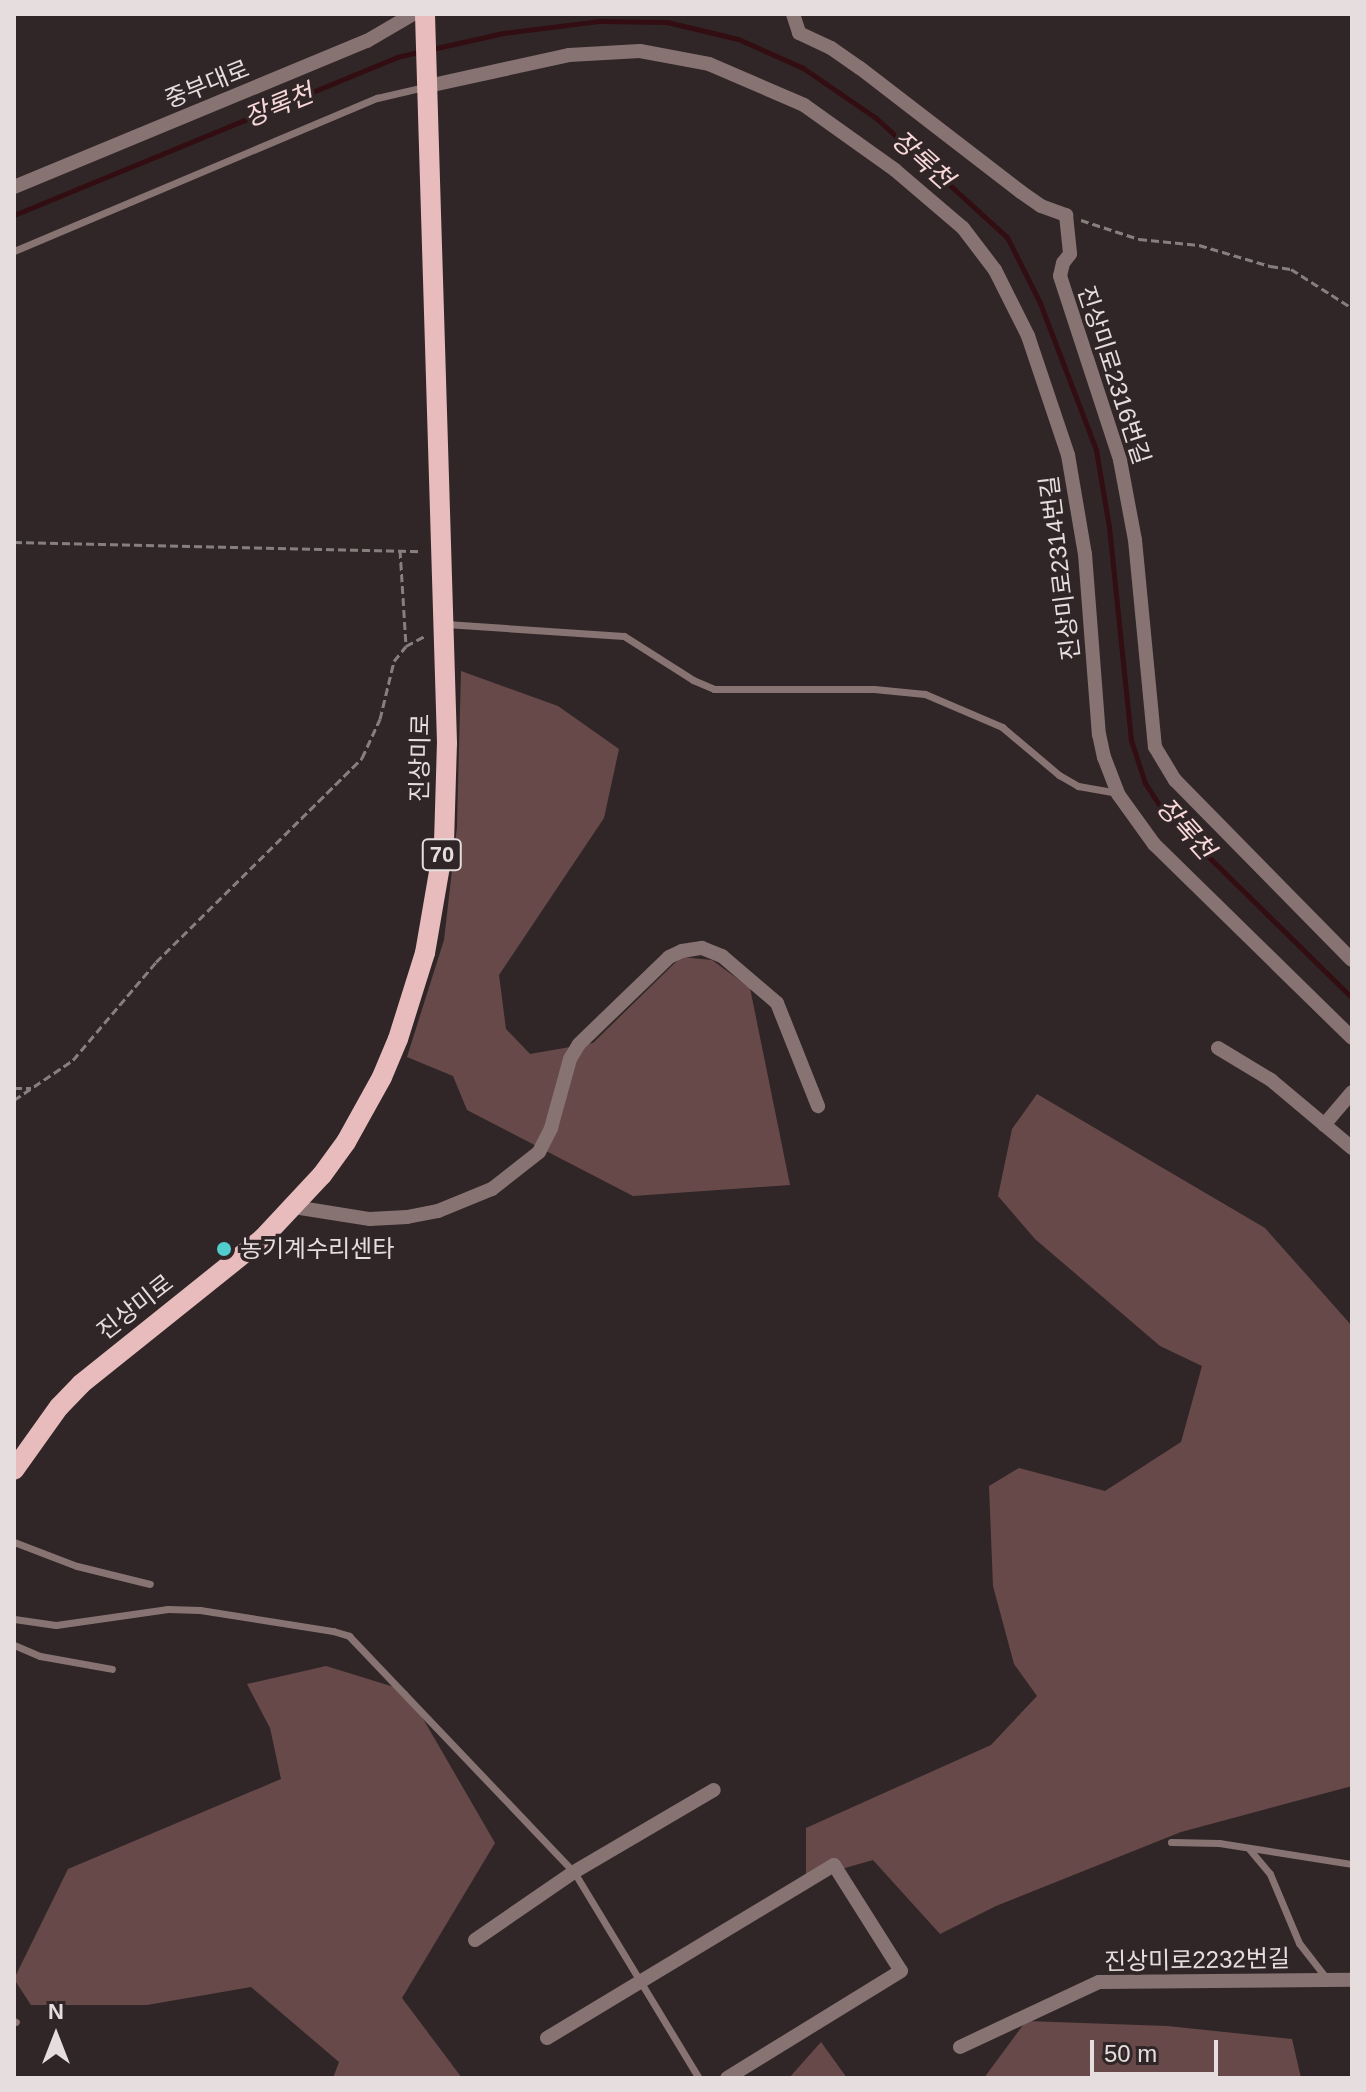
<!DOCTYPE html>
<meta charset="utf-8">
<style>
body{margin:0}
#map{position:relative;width:1366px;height:2092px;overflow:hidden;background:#312627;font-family:Helvetica,"Noto Sans KR",sans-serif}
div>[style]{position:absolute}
.green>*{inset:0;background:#68494a}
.stream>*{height:5px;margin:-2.5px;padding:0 2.5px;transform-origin:2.5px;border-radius:2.5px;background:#320d11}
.path>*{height:3px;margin-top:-1.5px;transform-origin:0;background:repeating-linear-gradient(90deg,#877e7e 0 8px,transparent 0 12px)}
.lane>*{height:7px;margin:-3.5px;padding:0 3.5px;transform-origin:3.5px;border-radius:3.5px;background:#887373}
.street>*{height:14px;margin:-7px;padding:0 7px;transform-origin:7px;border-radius:7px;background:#887373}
.primary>*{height:20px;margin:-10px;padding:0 10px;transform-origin:10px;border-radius:10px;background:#e8bcbd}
.dots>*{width:22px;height:22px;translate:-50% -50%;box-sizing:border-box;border:4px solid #312627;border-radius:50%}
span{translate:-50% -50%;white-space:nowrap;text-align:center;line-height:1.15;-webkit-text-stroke:7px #312627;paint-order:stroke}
.shield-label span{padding:2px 6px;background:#312627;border:2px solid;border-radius:6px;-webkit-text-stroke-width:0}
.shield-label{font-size:22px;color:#e6dede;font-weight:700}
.street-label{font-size:24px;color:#e6dede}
.poi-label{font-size:24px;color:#e6dede}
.left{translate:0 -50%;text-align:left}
.water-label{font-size:26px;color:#f8d8d8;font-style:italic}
.frame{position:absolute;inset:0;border:16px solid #e6dede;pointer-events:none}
.north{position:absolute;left:16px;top:1996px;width:80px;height:80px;-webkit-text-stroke:6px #312627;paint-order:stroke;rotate:0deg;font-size:22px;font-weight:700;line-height:32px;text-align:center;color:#e6dede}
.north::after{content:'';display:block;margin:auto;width:28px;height:36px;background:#e6dede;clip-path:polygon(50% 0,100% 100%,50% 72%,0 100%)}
.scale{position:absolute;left:1090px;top:2040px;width:128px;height:36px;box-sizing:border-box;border:4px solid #e6dede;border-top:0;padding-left:10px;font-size:24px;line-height:28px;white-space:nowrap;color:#e6dede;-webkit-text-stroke:6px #312627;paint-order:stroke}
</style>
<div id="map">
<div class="green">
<div style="clip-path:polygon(461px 671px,558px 706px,619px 749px,604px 818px,499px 975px,506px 1029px,530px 1054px,593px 1043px,681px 957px,712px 960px,750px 988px,790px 1185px,633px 1196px,467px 1110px,453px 1076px,407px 1057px,444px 940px,457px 827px)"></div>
<div style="clip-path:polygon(1037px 1094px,1265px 1228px,1352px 1326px,1352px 1786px,1181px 1832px,996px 1906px,940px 1934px,873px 1860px,806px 1879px,806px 1828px,991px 1745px,1037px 1696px,1014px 1664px,993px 1586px,989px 1486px,1019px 1468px,1105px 1491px,1181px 1442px,1202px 1366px,1160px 1346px,1035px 1239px,998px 1196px,1012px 1129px)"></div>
<div style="clip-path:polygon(326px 1666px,407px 1691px,495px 1843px,402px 1998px,462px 2078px,333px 2078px,339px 2062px,251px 1987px,147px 2005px,31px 2005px,14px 1979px,68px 1869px,281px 1779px,270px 1728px,247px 1684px)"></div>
<div style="clip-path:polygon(1026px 2021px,1167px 2026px,1292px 2039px,1301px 2078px,984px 2078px)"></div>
<div style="clip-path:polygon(821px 2042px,847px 2078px,789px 2078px)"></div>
</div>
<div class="stream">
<div style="left:432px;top:49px;width:73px;rotate:-12.7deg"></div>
<div style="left:503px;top:33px;width:98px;rotate:-7.1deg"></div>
<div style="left:600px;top:21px;width:67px;rotate:0.9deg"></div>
<div style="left:667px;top:22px;width:73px;rotate:13.5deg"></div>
<div style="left:738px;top:39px;width:71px;rotate:24deg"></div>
<div style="left:803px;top:68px;width:88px;rotate:34.4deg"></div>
<div style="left:876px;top:118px;width:177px;rotate:42.3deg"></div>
<div style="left:1007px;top:237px;width:74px;rotate:63.4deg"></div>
<div style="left:1040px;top:303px;width:157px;rotate:69.1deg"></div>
<div style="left:1096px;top:450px;width:78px;rotate:80.4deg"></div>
<div style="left:1109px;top:527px;width:214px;rotate:84.1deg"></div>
<div style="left:1131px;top:740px;width:45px;rotate:72deg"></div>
<div style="left:1145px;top:783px;width:38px;rotate:57deg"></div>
<div style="left:1166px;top:815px;width:261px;rotate:44.5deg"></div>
<div style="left:14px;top:215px;width:414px;rotate:-22.4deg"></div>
<div style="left:397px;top:57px;width:26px;rotate:-13deg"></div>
</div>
<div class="path">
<div style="left:1081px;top:220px;width:61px;rotate:18.1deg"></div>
<div style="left:1139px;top:239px;width:60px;rotate:5.7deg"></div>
<div style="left:1199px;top:245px;width:74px;rotate:16.5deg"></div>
<div style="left:1270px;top:266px;width:21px;rotate:8deg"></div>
<div style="left:1291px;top:269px;width:72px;rotate:32.6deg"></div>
<div style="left:14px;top:542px;width:408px;rotate:1.3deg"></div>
<div style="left:400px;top:550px;width:96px;rotate:86.4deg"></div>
<div style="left:14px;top:1088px;width:17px"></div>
<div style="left:14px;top:1100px;width:71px;rotate:-34.1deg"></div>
<div style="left:73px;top:1060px;width:128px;rotate:-49.7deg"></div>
<div style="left:156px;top:962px;width:290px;rotate:-44.7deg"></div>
<div style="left:362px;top:758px;width:43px;rotate:-65.2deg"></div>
<div style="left:380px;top:719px;width:60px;rotate:-76.4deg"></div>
<div style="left:394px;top:661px;width:19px;rotate:-51deg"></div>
<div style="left:406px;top:646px;width:21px;rotate:-28deg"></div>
</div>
<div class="lane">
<div style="left:14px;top:251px;width:394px;rotate:-22.9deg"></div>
<div style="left:377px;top:98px;width:48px;rotate:-13.2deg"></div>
<div style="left:446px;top:624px;width:178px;rotate:3.9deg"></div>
<div style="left:624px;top:636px;width:82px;rotate:32.5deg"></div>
<div style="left:693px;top:680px;width:23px;rotate:23deg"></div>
<div style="left:714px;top:689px;width:160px"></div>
<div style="left:874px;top:689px;width:51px;rotate:5.6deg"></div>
<div style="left:925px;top:694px;width:84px;rotate:23.2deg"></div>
<div style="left:1002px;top:727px;width:75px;rotate:40.1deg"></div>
<div style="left:1059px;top:775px;width:22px;rotate:30deg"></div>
<div style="left:1078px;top:786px;width:39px;rotate:10deg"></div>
<div style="left:14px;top:1542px;width:67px;rotate:20.9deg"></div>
<div style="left:77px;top:1566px;width:75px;rotate:13.9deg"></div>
<div style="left:14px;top:1619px;width:42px;rotate:8.1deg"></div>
<div style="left:56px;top:1625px;width:113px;rotate:-8.1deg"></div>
<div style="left:168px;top:1609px;width:32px;rotate:2deg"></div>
<div style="left:200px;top:1610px;width:135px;rotate:9deg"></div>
<div style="left:333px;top:1631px;width:17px;rotate:17deg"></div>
<div style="left:349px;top:1636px;width:326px;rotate:46.4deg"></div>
<div style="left:574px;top:1872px;width:241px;rotate:58.8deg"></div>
<div style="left:14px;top:1645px;width:28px;rotate:23deg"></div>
<div style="left:40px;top:1656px;width:73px;rotate:10.2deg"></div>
<div style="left:1171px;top:1842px;width:48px;rotate:1.2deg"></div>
<div style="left:1219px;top:1843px;width:135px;rotate:9deg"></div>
<div style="left:1250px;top:1850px;width:31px;rotate:50deg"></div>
<div style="left:1270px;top:1874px;width:75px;rotate:67.2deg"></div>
<div style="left:1299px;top:1943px;width:46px;rotate:52.1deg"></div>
<div style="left:14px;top:2021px;width:2px;rotate:27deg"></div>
</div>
<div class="street">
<div style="left:793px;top:14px;width:20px;rotate:72deg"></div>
<div style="left:799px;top:33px;width:35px;rotate:25deg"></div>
<div style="left:831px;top:48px;width:35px;rotate:35deg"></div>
<div style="left:860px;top:68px;width:203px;rotate:37.6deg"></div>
<div style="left:1021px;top:192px;width:24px;rotate:35deg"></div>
<div style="left:1041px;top:206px;width:27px;rotate:20deg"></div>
<div style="left:1066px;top:215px;width:39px;rotate:84deg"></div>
<div style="left:1070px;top:254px;width:11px;rotate:128deg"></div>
<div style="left:1063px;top:263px;width:13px;rotate:103deg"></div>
<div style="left:1060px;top:276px;width:194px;rotate:71.9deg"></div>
<div style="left:1120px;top:460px;width:81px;rotate:79.4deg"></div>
<div style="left:1135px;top:540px;width:208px;rotate:84.5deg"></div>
<div style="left:1155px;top:747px;width:39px;rotate:59deg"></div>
<div style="left:1175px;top:780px;width:252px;rotate:45.5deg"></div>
<div style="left:428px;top:86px;width:144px;rotate:-12.4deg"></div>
<div style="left:569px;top:55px;width:71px;rotate:-3.2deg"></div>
<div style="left:640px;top:51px;width:70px;rotate:10.7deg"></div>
<div style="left:709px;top:64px;width:103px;rotate:23.3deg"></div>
<div style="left:804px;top:105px;width:112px;rotate:35.5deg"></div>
<div style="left:895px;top:170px;width:89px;rotate:40.5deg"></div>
<div style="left:963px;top:228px;width:53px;rotate:52.7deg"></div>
<div style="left:995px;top:270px;width:74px;rotate:63.4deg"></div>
<div style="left:1028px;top:336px;width:126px;rotate:71.4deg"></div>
<div style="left:1068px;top:455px;width:100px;rotate:80.3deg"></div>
<div style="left:1085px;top:554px;width:181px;rotate:85.6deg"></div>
<div style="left:1099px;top:734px;width:24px;rotate:78deg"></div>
<div style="left:1104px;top:757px;width:40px;rotate:69deg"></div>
<div style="left:1118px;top:794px;width:62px;rotate:54.2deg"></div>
<div style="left:1154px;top:844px;width:277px;rotate:44.4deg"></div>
<div style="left:14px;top:187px;width:382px;rotate:-22.5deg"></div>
<div style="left:367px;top:41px;width:53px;rotate:-30.4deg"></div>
<div style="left:1218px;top:1048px;width:62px;rotate:31.1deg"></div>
<div style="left:1271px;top:1080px;width:106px;rotate:40deg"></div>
<div style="left:1324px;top:1125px;width:43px;rotate:-49.7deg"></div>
<div style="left:294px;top:1207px;width:77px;rotate:9deg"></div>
<div style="left:370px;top:1219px;width:37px;rotate:-3deg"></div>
<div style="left:407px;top:1217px;width:32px;rotate:-11deg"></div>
<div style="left:438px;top:1211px;width:58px;rotate:-22.2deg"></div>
<div style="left:492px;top:1189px;width:60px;rotate:-38.2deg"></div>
<div style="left:539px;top:1152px;width:27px;rotate:-63deg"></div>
<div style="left:551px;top:1128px;width:72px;rotate:-74.6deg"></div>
<div style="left:570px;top:1059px;width:17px;rotate:-59deg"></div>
<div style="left:579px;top:1044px;width:125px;rotate:-44deg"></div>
<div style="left:669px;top:957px;width:14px;rotate:-25deg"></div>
<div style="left:682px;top:951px;width:20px;rotate:-9deg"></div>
<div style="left:702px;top:948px;width:22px;rotate:22deg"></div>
<div style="left:722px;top:956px;width:72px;rotate:40.5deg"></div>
<div style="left:777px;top:1003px;width:111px;rotate:68.3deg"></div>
<div style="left:475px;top:1940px;width:120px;rotate:-34.5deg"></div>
<div style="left:574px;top:1872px;width:162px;rotate:-30.4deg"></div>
<div style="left:547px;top:2038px;width:335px;rotate:-31.1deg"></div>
<div style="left:834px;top:1865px;width:125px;rotate:57.7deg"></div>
<div style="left:901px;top:1971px;width:204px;rotate:148.4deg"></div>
<div style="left:960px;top:2047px;width:153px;rotate:-25.1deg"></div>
<div style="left:1099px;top:1982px;width:253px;rotate:-0.5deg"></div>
</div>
<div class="primary">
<div style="left:14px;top:1470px;width:77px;rotate:-54.5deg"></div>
<div style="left:59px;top:1407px;width:32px;rotate:-46deg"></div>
<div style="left:81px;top:1384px;width:233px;rotate:-38.7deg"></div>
<div style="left:263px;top:1238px;width:86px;rotate:-46.9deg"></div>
<div style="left:322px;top:1175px;width:41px;rotate:-54deg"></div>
<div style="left:346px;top:1142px;width:74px;rotate:-61deg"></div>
<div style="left:382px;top:1077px;width:41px;rotate:-67.2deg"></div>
<div style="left:398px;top:1039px;width:90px;rotate:-72.6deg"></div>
<div style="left:425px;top:953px;width:112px;rotate:-80.2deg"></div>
<div style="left:444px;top:843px;width:100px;rotate:-88.3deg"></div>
<div style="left:447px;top:743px;width:729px;rotate:-91.73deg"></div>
</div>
<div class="dots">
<div style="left:224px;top:1249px;background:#52cdce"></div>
</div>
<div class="shield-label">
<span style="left:442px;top:855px">70</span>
</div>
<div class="street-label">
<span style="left:207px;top:84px;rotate:-22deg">중부대로</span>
<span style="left:1114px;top:375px;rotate:72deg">진상미로2316번길</span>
<span style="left:1060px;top:568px;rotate:-97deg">진상미로2314번길</span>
<span style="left:420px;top:758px;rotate:-89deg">진상미로</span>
<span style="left:135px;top:1307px;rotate:-38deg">진상미로</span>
<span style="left:1197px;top:1960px;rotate:-1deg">진상미로2232번길</span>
</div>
<div class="poi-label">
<span class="left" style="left:240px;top:1249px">농기계수리센타</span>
</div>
<div class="water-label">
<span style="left:279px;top:106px;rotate:-22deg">장록천</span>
<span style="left:922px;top:160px;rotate:42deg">장록천</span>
<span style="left:1185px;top:829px;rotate:48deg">장록천</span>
</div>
<div class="frame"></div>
<div class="north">N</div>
<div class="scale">50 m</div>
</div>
